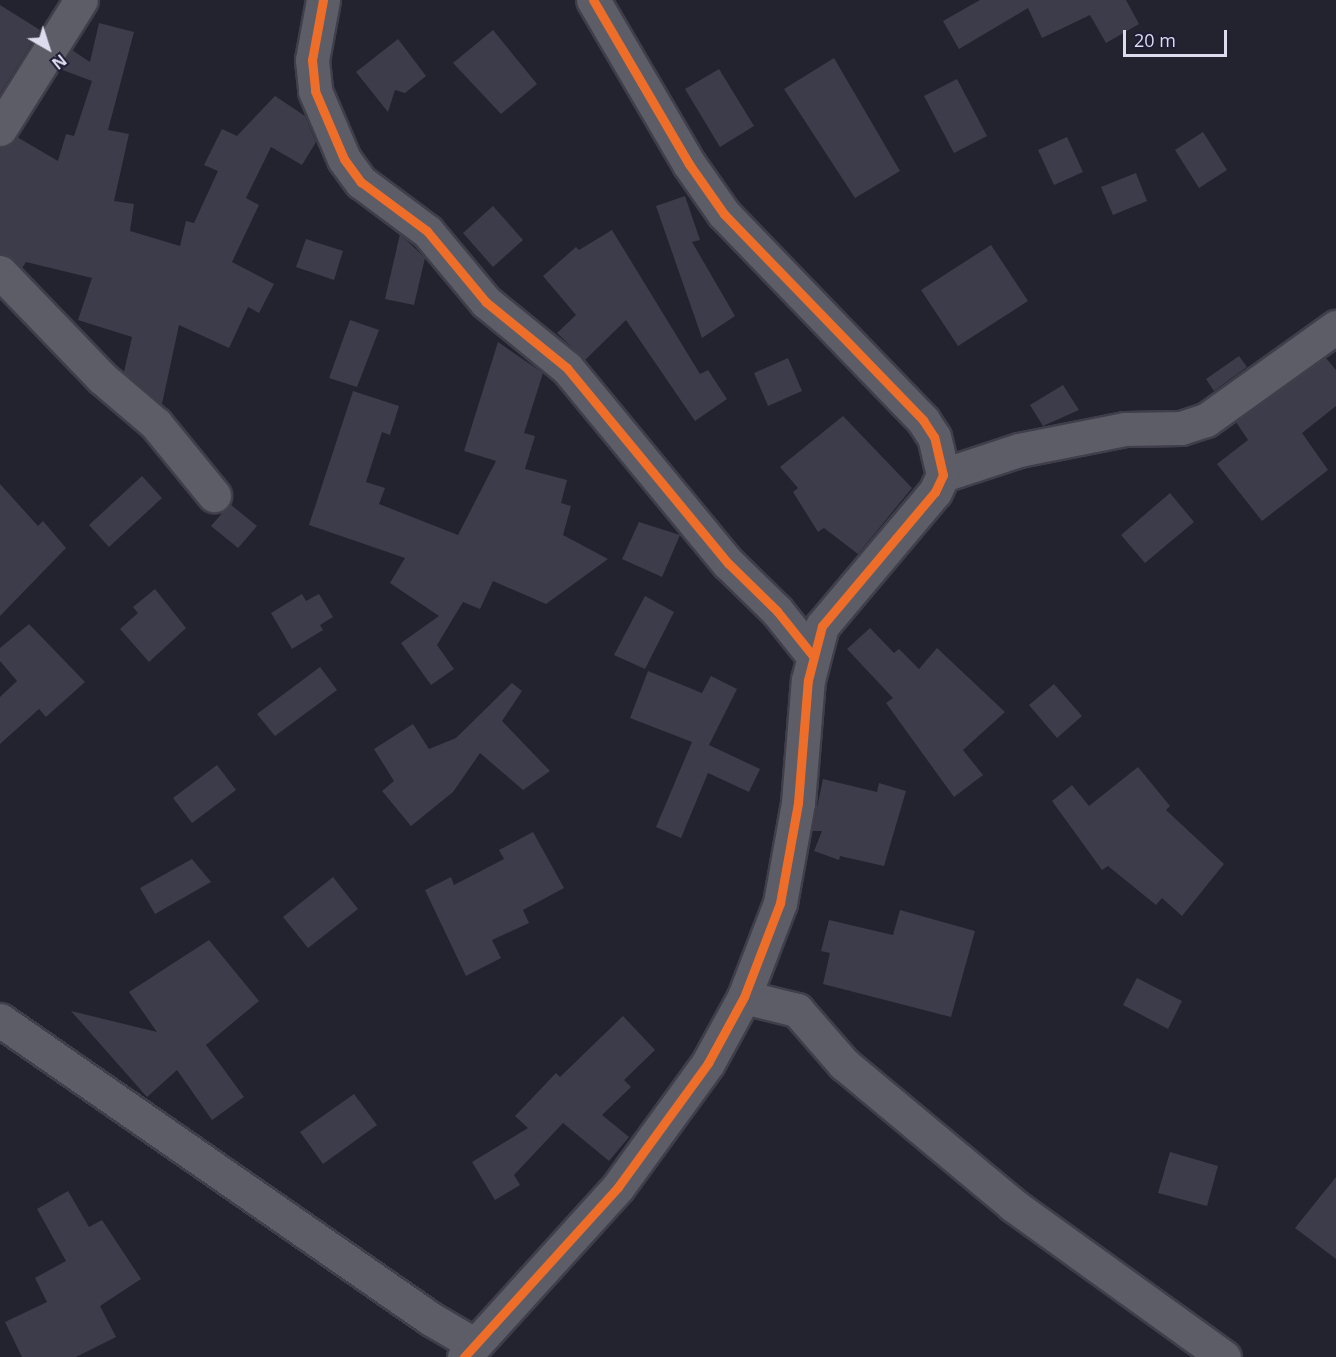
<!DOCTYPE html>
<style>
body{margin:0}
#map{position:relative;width:1336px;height:1357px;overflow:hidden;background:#23222f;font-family:"Open Sans",sans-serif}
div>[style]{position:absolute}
.building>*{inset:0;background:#3d3c4a}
.roads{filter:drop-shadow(2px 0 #3f3e4a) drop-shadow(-2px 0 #3f3e4a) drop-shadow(0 2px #3f3e4a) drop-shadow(0 -2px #3f3e4a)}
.street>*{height:33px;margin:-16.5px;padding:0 16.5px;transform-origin:16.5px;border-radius:16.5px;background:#5d5d67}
.cycleway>*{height:9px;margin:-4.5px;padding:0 4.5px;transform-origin:4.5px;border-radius:4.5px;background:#ee6e29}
span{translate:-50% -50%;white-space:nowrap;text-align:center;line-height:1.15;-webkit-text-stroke:4.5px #1f1c35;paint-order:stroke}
.north{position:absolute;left:18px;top:18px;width:60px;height:60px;-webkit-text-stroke:4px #1f1c35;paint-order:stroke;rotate:141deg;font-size:16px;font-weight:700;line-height:24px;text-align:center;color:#dddcee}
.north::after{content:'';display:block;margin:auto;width:21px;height:27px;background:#dddcee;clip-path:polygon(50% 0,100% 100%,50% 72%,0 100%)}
.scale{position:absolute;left:1123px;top:30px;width:104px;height:27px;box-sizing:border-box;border:3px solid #dddcee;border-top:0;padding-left:8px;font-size:18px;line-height:21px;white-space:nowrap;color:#dddcee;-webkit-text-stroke:4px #1f1c35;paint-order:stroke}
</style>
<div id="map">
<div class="building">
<div style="clip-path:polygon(980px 0,1126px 0,1139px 24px,1106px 43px,1090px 15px,1042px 38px,1028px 8px,959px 49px,943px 21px)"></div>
<div style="clip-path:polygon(0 5px,40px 30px,0 94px)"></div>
<div style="clip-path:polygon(99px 23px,134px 32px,108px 130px,129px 134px,114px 201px,134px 204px,130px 231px,180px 246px,186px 221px,194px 223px,218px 171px,204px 165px,222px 129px,237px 136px,275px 96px,305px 116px,316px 142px,302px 165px,271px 147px,246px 198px,259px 205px,232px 262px,274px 284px,259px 313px,248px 307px,229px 348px,179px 325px,162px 404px,124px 372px,132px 337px,78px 320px,92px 278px,26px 262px,22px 268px,0 254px,0 148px,17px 137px,58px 161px,66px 134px,74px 136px,92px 81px,60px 69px,72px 50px,90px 62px)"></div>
<div style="clip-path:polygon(493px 30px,537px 84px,501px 114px,453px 63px)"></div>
<div style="clip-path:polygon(398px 39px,426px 76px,405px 93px,395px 90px,388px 112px,356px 72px)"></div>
<div style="clip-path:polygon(834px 58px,900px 171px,855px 198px,784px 89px)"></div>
<div style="clip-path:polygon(719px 69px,754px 126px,720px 147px,685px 89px)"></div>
<div style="clip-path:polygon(957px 79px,987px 136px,954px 153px,924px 96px)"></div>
<div style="clip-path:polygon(1203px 132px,1227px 170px,1199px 188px,1175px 150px)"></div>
<div style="clip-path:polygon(1067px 137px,1083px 172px,1054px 185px,1038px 150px)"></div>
<div style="clip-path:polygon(1136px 173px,1147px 201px,1113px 215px,1101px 187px)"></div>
<div style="clip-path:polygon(685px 196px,700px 240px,692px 242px,735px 316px,702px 338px,656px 206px)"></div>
<div style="clip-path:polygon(493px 206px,523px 240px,493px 267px,463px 233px)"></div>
<div style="clip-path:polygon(612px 230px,700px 374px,708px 370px,727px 399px,695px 421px,626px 320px,585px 360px,557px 333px,576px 315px,543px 276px,576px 247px,579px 250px)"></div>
<div style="clip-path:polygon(400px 234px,425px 258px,414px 305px,385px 299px)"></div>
<div style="clip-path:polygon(306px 239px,343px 251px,334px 280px,296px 267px)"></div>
<div style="clip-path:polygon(991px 245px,1028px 301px,958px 346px,921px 290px)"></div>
<div style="clip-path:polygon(350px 320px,379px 330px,357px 387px,329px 378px)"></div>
<div style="clip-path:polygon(498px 342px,543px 373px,524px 433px,535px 436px,525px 469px,567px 480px,561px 503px,571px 506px,563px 535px,608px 559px,546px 604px,493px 581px,480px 609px,463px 602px,437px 645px,454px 669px,431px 685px,401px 643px,439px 616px,390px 583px,405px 558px,309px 525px,353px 391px,399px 406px,390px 435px,382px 432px,366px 482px,385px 488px,379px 504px,458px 535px,496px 461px,464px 451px)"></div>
<div style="clip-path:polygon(1239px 356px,1247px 367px,1214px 391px,1206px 379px)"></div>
<div style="clip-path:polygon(788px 358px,802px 391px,768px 406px,754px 373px)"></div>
<div style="clip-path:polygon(1326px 358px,1336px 370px,1336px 406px,1302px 433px,1328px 470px,1262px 521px,1217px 464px,1248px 440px,1236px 422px)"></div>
<div style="clip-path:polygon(1063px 385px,1079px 410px,1043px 426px,1030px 405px)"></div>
<div style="clip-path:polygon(843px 416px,912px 488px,858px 554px,824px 528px,818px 532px,793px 492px,798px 488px,780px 467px)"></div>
<div style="clip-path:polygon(142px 476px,162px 498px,109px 547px,89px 525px)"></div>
<div style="clip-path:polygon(0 484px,38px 526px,43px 521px,66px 548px,0 616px)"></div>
<div style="clip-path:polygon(1170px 493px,1194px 522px,1145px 563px,1121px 535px)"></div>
<div style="clip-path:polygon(230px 504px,257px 526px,238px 548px,211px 526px)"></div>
<div style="clip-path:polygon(639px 522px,680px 535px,662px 577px,622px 559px)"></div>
<div style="clip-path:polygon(155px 589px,186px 628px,149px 662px,120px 629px,138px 613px,133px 607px)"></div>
<div style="clip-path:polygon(302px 594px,306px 601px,319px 594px,333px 617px,320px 625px,323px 630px,292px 649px,271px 613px)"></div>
<div style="clip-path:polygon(645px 596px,674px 612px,645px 669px,614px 655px)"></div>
<div style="clip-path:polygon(29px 624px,85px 682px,46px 717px,39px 709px,0 744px,0 697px,17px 681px,0 661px,0 648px)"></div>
<div style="clip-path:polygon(870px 628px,894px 653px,899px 649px,919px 669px,937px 648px,1005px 712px,963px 750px,983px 775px,954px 797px,886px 703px,893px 698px,847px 649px)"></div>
<div style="clip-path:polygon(320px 667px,337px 690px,275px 736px,257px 714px)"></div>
<div style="clip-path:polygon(648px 671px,702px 693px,711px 676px,737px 689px,709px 745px,760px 769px,749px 792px,708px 773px,681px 838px,656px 827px,692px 742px,630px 718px)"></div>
<div style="clip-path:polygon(512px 683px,522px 691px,502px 721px,550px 771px,523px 790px,480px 753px,453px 792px,411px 826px,382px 791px,394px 781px,374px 749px,413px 724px,429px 749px,456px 738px)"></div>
<div style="clip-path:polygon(1054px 684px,1082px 716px,1057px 738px,1029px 705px)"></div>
<div style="clip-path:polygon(217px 765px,236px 790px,192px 823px,173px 798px)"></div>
<div style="clip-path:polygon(1138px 767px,1170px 806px,1166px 810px,1224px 864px,1182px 916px,1162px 898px,1156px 905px,1108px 866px,1102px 870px,1052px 801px,1072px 785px,1089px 806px)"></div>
<div style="clip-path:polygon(823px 779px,877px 792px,879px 783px,906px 791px,884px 866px,840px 856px,839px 860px,814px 851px,822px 831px,812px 831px)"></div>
<div style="clip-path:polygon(533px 832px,564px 888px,523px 910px,529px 923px,492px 940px,501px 958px,466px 976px,425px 890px,451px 877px,454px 885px,504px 859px,499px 850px)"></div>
<div style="clip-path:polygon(192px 859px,211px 882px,155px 914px,140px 888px)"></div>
<div style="clip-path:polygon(333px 877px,358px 909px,308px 948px,283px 917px)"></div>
<div style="clip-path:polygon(900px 910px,975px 931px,951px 1017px,823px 984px,830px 953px,821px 951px,829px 920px,893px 935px)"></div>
<div style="clip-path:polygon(209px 940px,259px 1001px,206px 1045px,244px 1097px,212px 1120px,177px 1070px,147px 1097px,71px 1011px,157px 1032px,129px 992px)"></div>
<div style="clip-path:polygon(1137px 978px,1182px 1001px,1168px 1029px,1123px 1005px)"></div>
<div style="clip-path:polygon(623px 1016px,655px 1050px,624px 1080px,631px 1087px,602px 1115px,629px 1137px,609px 1161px,563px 1123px,514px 1175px,520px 1185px,495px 1200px,472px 1162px,528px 1128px,515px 1116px,556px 1073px,560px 1077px)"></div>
<div style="clip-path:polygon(354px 1094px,377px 1125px,323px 1164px,300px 1132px)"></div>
<div style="clip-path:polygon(1170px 1152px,1218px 1166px,1207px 1206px,1158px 1193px)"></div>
<div style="clip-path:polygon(1336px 1177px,1336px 1259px,1295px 1228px)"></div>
<div style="clip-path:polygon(68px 1191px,89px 1227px,102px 1220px,141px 1279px,100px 1306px,116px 1337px,76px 1357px,22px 1357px,5px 1322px,47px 1302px,35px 1278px,66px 1261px,37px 1209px)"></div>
</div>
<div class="roads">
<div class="street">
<div style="left:323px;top:0;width:61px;rotate:100.4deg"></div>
<div style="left:312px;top:60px;width:31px;rotate:84deg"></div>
<div style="left:315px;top:91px;width:74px;rotate:66.9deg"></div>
<div style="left:344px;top:159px;width:29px;rotate:54deg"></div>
<div style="left:361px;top:182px;width:82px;rotate:36.6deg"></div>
<div style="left:427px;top:231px;width:92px;rotate:50.3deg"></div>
<div style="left:486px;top:302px;width:104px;rotate:39.2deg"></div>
<div style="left:567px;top:368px;width:253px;rotate:50.5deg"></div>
<div style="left:728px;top:563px;width:69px;rotate:44.4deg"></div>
<div style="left:777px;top:611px;width:58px;rotate:51.3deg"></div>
<div style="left:0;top:129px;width:152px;rotate:-57.9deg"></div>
<div style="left:0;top:272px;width:147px;rotate:46.1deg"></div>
<div style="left:102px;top:378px;width:71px;rotate:40.4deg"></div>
<div style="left:156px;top:424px;width:92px;rotate:50.8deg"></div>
<div style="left:943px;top:475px;width:80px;rotate:-18.2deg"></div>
<div style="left:1019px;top:450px;width:108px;rotate:-11.2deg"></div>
<div style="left:1125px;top:429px;width:56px;rotate:-1deg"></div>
<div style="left:1181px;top:428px;width:26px;rotate:-18deg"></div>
<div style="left:1206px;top:420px;width:160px;rotate:-35.6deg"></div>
<div style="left:744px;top:997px;width:55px;rotate:13.8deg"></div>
<div style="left:797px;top:1010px;width:72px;rotate:49deg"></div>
<div style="left:844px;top:1064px;width:220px;rotate:39.8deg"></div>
<div style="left:1013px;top:1205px;width:260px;rotate:35.8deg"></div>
<div style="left:0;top:1020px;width:525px;rotate:34.75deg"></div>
<div style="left:431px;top:1319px;width:50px;rotate:30.2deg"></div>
<div style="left:464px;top:1357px;width:229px;rotate:-47.8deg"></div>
<div style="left:618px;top:1187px;width:153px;rotate:-54deg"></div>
<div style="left:708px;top:1063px;width:75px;rotate:-61.4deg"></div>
<div style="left:744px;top:997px;width:101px;rotate:-69deg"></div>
<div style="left:780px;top:903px;width:102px;rotate:-79.8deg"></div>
<div style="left:798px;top:803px;width:123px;rotate:-85.4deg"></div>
<div style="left:808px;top:680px;width:56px;rotate:-75.5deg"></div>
<div style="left:822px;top:626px;width:175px;rotate:-49.9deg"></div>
<div style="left:935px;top:492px;width:19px;rotate:-65deg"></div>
<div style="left:943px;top:475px;width:39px;rotate:-103deg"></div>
<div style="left:934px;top:437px;width:20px;rotate:-123deg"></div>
<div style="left:923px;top:420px;width:286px;rotate:-134deg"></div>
<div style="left:724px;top:214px;width:61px;rotate:-125deg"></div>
<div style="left:689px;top:164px;width:190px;rotate:-120.3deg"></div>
</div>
</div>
<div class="cycleway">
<div style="left:323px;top:0;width:61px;rotate:100.4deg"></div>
<div style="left:312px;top:60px;width:31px;rotate:84deg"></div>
<div style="left:315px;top:91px;width:74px;rotate:66.9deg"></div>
<div style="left:344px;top:159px;width:29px;rotate:54deg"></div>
<div style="left:361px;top:182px;width:82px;rotate:36.6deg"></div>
<div style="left:427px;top:231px;width:92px;rotate:50.3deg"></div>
<div style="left:486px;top:302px;width:104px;rotate:39.2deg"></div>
<div style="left:567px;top:368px;width:253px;rotate:50.5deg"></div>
<div style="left:728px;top:563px;width:69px;rotate:44.4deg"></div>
<div style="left:777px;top:611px;width:58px;rotate:51.3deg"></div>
<div style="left:464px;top:1357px;width:229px;rotate:-47.8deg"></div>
<div style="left:618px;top:1187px;width:153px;rotate:-54deg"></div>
<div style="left:708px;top:1063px;width:75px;rotate:-61.4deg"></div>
<div style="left:744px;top:997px;width:101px;rotate:-69deg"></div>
<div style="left:780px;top:903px;width:102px;rotate:-79.8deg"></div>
<div style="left:798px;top:803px;width:123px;rotate:-85.4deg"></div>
<div style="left:808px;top:680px;width:56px;rotate:-75.5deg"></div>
<div style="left:822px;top:626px;width:175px;rotate:-49.9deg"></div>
<div style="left:935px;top:492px;width:19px;rotate:-65deg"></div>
<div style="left:943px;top:475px;width:39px;rotate:-103deg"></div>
<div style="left:934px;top:437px;width:20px;rotate:-123deg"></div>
<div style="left:923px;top:420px;width:286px;rotate:-134deg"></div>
<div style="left:724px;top:214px;width:61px;rotate:-125deg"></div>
<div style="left:689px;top:164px;width:190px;rotate:-120.3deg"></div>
</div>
<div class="north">N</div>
<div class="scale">20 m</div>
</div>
